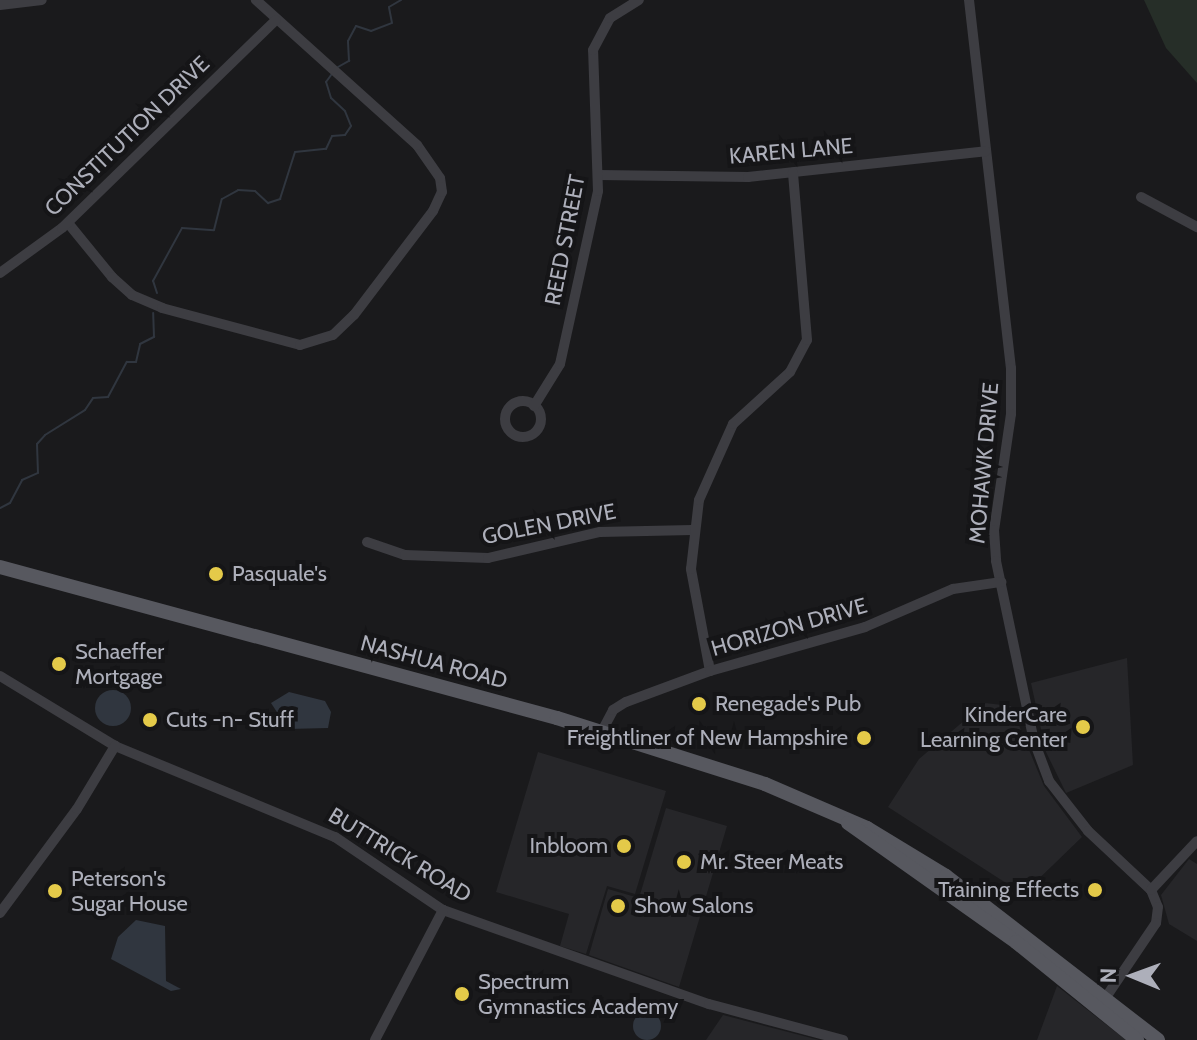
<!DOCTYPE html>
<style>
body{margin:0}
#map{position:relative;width:1197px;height:1040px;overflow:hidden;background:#1a1a1c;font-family:Cabin,sans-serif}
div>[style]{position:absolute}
.built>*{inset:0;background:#262629}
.green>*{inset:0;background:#262e28}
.water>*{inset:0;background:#30363f}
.round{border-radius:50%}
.stream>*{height:2px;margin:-1px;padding:0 1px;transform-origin:1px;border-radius:1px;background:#30363f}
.minor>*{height:10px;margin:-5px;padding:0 5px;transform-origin:5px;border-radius:5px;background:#3d3d42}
.minor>.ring{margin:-5px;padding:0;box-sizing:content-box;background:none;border:10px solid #3d3d42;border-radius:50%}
.major>*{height:14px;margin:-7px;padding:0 7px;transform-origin:7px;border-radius:7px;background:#57585f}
.dots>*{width:22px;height:22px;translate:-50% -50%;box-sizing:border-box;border:4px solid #151517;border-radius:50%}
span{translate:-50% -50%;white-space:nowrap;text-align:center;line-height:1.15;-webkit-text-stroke:8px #151517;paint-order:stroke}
.street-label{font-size:22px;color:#adafba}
.poi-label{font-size:22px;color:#adafba}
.left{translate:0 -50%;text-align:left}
.right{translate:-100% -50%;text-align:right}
.north{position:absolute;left:1093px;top:936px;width:80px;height:80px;-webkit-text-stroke:6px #151517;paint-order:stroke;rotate:271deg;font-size:22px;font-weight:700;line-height:32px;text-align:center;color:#adafba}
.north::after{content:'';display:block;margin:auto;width:28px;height:36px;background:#adafba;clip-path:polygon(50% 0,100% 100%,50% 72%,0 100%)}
</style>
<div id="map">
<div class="built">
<div style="clip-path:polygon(1127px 658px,1133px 765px,1066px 793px,1046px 752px,1031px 683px)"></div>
<div style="clip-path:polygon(985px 703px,1011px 706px,1044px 786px,1082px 837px,1023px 894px,888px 807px,919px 759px)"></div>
<div style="clip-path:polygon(538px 752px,666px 791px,635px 894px,607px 886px,586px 954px,560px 946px,569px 914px,496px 892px)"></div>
<div style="clip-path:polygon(666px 808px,727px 826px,679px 987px,589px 955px,608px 889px,639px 898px)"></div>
<div style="clip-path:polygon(1189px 859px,1197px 864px,1197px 941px,1169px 924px,1161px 895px)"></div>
<div style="clip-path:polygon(1057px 986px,1126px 1040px,1037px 1040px)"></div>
<div style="clip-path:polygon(723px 1015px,819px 1040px,706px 1040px)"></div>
</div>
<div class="green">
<div style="clip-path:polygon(1144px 0,1197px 0,1197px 83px,1166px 48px)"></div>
</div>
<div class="water">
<div class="round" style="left:95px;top:690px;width:36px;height:36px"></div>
<div style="clip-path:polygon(289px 692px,325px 701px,331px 712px,328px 728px,288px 729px,271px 703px)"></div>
<div style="clip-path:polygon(136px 920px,165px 926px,166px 981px,181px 989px,171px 991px,111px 959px,118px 937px)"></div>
<div class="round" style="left:633px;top:1012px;width:28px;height:28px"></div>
</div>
<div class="stream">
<div style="left:338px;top:67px;width:13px;rotate:-29deg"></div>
<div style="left:349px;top:61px;width:20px;rotate:-93deg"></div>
<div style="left:348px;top:41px;width:17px;rotate:-62deg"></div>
<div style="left:356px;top:26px;width:16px;rotate:18deg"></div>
<div style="left:371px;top:31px;width:22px;rotate:-21deg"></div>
<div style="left:392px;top:23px;width:16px;rotate:-101deg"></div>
<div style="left:389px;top:7px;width:14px;rotate:-30deg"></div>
<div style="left:157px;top:293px;width:13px;rotate:-108deg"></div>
<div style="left:153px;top:281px;width:60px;rotate:-61.3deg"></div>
<div style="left:182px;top:228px;width:32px;rotate:4deg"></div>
<div style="left:214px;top:230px;width:32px;rotate:-76deg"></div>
<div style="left:222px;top:199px;width:18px;rotate:-29deg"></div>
<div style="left:238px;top:190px;width:17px;rotate:3deg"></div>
<div style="left:255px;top:191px;width:18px;rotate:43deg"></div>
<div style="left:268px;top:203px;width:13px;rotate:-18deg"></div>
<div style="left:280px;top:199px;width:49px;rotate:-72.3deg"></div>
<div style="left:295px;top:152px;width:31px;rotate:-6deg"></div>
<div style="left:326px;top:149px;width:14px;rotate:-65deg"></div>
<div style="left:332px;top:136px;width:13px;rotate:-4deg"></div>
<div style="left:345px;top:135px;width:11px;rotate:-56deg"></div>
<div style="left:351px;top:126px;width:16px;rotate:-112deg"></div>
<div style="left:345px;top:111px;width:19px;rotate:-137deg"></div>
<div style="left:331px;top:98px;width:17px;rotate:-107deg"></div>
<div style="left:326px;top:82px;width:9px;rotate:-54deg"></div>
<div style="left:0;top:508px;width:11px;rotate:-27deg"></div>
<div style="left:10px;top:503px;width:26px;rotate:-62deg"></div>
<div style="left:22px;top:480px;width:17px;rotate:-24deg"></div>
<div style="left:38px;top:473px;width:29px;rotate:-92deg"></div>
<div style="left:37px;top:444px;width:12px;rotate:-48deg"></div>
<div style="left:45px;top:435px;width:47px;rotate:-32deg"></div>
<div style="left:85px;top:410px;width:14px;rotate:-56deg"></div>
<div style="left:93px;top:398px;width:15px;rotate:-4deg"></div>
<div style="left:108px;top:397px;width:40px;rotate:-62deg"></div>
<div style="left:127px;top:362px;width:9px"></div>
<div style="left:136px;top:362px;width:18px;rotate:-77deg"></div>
<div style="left:140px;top:344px;width:16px;rotate:-27deg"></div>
<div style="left:154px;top:337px;width:24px;rotate:-92deg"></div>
</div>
<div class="minor">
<div style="left:969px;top:0;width:370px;rotate:83.5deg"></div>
<div style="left:1011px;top:368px;width:46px;rotate:90deg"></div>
<div style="left:1011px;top:414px;width:117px;rotate:98.3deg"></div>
<div style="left:994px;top:530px;width:31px;rotate:86deg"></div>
<div style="left:996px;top:561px;width:184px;rotate:78.1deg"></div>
<div style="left:1034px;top:741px;width:43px;rotate:69.4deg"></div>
<div style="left:1049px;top:781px;width:63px;rotate:52deg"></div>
<div style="left:1088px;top:831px;width:86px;rotate:43.1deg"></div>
<div style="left:1151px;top:890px;width:18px;rotate:68deg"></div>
<div style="left:1158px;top:907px;width:16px;rotate:97deg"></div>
<div style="left:1156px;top:923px;width:97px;rotate:124deg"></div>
<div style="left:0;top:5px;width:42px;rotate:-6.8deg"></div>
<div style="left:599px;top:175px;width:149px;rotate:0.8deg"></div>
<div style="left:748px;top:177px;width:239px;rotate:-6.2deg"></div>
<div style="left:1141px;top:197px;width:64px;rotate:28.2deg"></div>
<div style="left:68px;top:223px;width:70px;rotate:50.8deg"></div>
<div style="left:112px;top:277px;width:27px;rotate:42deg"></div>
<div style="left:132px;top:295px;width:33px;rotate:23deg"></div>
<div style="left:162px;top:308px;width:143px;rotate:15deg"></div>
<div style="left:300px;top:345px;width:34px;rotate:-17deg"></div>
<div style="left:333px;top:335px;width:29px;rotate:-44deg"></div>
<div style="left:354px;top:315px;width:131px;rotate:-52.8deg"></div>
<div style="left:433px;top:211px;width:21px;rotate:-65deg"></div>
<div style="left:442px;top:192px;width:14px;rotate:-98deg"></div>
<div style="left:440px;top:178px;width:40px;rotate:-124.9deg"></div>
<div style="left:417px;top:145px;width:217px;rotate:-138deg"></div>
<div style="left:0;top:273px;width:77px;rotate:-36deg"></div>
<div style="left:62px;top:228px;width:298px;rotate:-44.2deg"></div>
<div class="ring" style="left:505px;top:401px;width:26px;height:26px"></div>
<div style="left:534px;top:406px;width:49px;rotate:-58.2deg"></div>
<div style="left:560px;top:364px;width:177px;rotate:-77.6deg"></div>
<div style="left:598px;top:191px;width:141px;rotate:-92deg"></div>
<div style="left:593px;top:50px;width:36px;rotate:-62deg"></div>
<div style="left:610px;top:18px;width:34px;rotate:-32deg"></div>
<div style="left:367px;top:542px;width:40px;rotate:18.9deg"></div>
<div style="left:405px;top:555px;width:83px;rotate:2.1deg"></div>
<div style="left:488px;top:558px;width:115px;rotate:-13.1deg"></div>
<div style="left:600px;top:532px;width:92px;rotate:-1.2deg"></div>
<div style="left:710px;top:671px;width:104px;rotate:-100.6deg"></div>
<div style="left:691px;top:569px;width:69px;rotate:-83.4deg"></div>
<div style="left:699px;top:500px;width:83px;rotate:-65.9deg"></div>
<div style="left:733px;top:424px;width:77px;rotate:-42.4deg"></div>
<div style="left:790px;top:372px;width:36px;rotate:-62deg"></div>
<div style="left:807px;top:340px;width:168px;rotate:-94.8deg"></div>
<div style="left:0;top:676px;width:135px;rotate:31.3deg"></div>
<div style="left:115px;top:746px;width:238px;rotate:22.5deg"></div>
<div style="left:335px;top:837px;width:130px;rotate:34.1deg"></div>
<div style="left:443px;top:910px;width:282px;rotate:19.5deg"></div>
<div style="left:709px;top:1004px;width:139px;rotate:15deg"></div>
<div style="left:602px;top:731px;width:24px;rotate:-62deg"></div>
<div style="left:613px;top:710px;width:15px;rotate:-32deg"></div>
<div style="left:626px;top:702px;width:90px;rotate:-20.3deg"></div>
<div style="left:710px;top:671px;width:161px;rotate:-15.8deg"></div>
<div style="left:865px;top:627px;width:96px;rotate:-23.4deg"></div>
<div style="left:953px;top:589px;width:49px;rotate:-8.3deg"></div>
<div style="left:1151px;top:890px;width:67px;rotate:-46.8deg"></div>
<div style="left:0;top:913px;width:129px;rotate:-53.5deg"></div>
<div style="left:77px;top:809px;width:74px;rotate:-58.9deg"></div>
<div style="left:375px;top:1040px;width:147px;rotate:-62.4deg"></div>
</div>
<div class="major">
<div style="left:0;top:567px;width:577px;rotate:15.17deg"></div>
<div style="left:557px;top:718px;width:218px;rotate:17.6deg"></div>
<div style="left:765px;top:784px;width:111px;rotate:23.3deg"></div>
<div style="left:867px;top:828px;width:92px;rotate:31.3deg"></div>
<div style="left:946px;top:876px;width:268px;rotate:37.7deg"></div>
<div style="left:848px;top:823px;width:206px;rotate:35.3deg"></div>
<div style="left:1016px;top:942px;width:156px;rotate:39deg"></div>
</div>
<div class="dots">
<div style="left:216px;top:574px;background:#e4ca49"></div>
<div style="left:59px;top:664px;background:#e4ca49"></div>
<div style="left:699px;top:704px;background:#e4ca49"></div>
<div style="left:150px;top:720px;background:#e4ca49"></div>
<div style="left:1083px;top:727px;background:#e4ca49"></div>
<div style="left:864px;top:738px;background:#e4ca49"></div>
<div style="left:624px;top:846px;background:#e4ca49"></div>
<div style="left:684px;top:862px;background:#e4ca49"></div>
<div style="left:1095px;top:890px;background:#e4ca49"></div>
<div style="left:55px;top:891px;background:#e4ca49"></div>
<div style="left:618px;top:906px;background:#e4ca49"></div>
<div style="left:462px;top:994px;background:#e4ca49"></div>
</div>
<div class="street-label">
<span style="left:127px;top:136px;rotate:-44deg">CONSTITUTION DRIVE</span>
<span style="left:791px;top:151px;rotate:-5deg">KAREN LANE</span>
<span style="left:565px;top:240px;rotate:-79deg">REED STREET</span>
<span style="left:984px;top:463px;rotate:-85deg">MOHAWK DRIVE</span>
<span style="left:549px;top:524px;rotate:-11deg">GOLEN DRIVE</span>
<span style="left:789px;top:627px;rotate:-16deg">HORIZON DRIVE</span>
<span style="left:434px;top:662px;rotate:15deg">NASHUA ROAD</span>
<span style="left:400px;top:855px;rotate:31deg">BUTTRICK ROAD</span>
</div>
<div class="poi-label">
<span class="left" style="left:232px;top:574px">Pasquale's</span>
<span class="left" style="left:75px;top:664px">Schaeffer<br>Mortgage</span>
<span class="left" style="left:715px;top:704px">Renegade's Pub</span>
<span class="right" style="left:1067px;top:727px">KinderCare<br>Learning Center</span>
<span class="left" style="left:166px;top:720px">Cuts -n- Stuff</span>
<span class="right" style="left:848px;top:738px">Freightliner of New Hampshire</span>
<span class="right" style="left:608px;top:846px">Inbloom</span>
<span class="left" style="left:700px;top:862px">Mr. Steer Meats</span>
<span class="left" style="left:71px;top:891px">Peterson's<br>Sugar House</span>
<span class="right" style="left:1079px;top:890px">Training Effects</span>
<span class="left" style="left:634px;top:906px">Show Salons</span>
<span class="left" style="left:478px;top:994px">Spectrum<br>Gymnastics Academy</span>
</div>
<div class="north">N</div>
</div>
